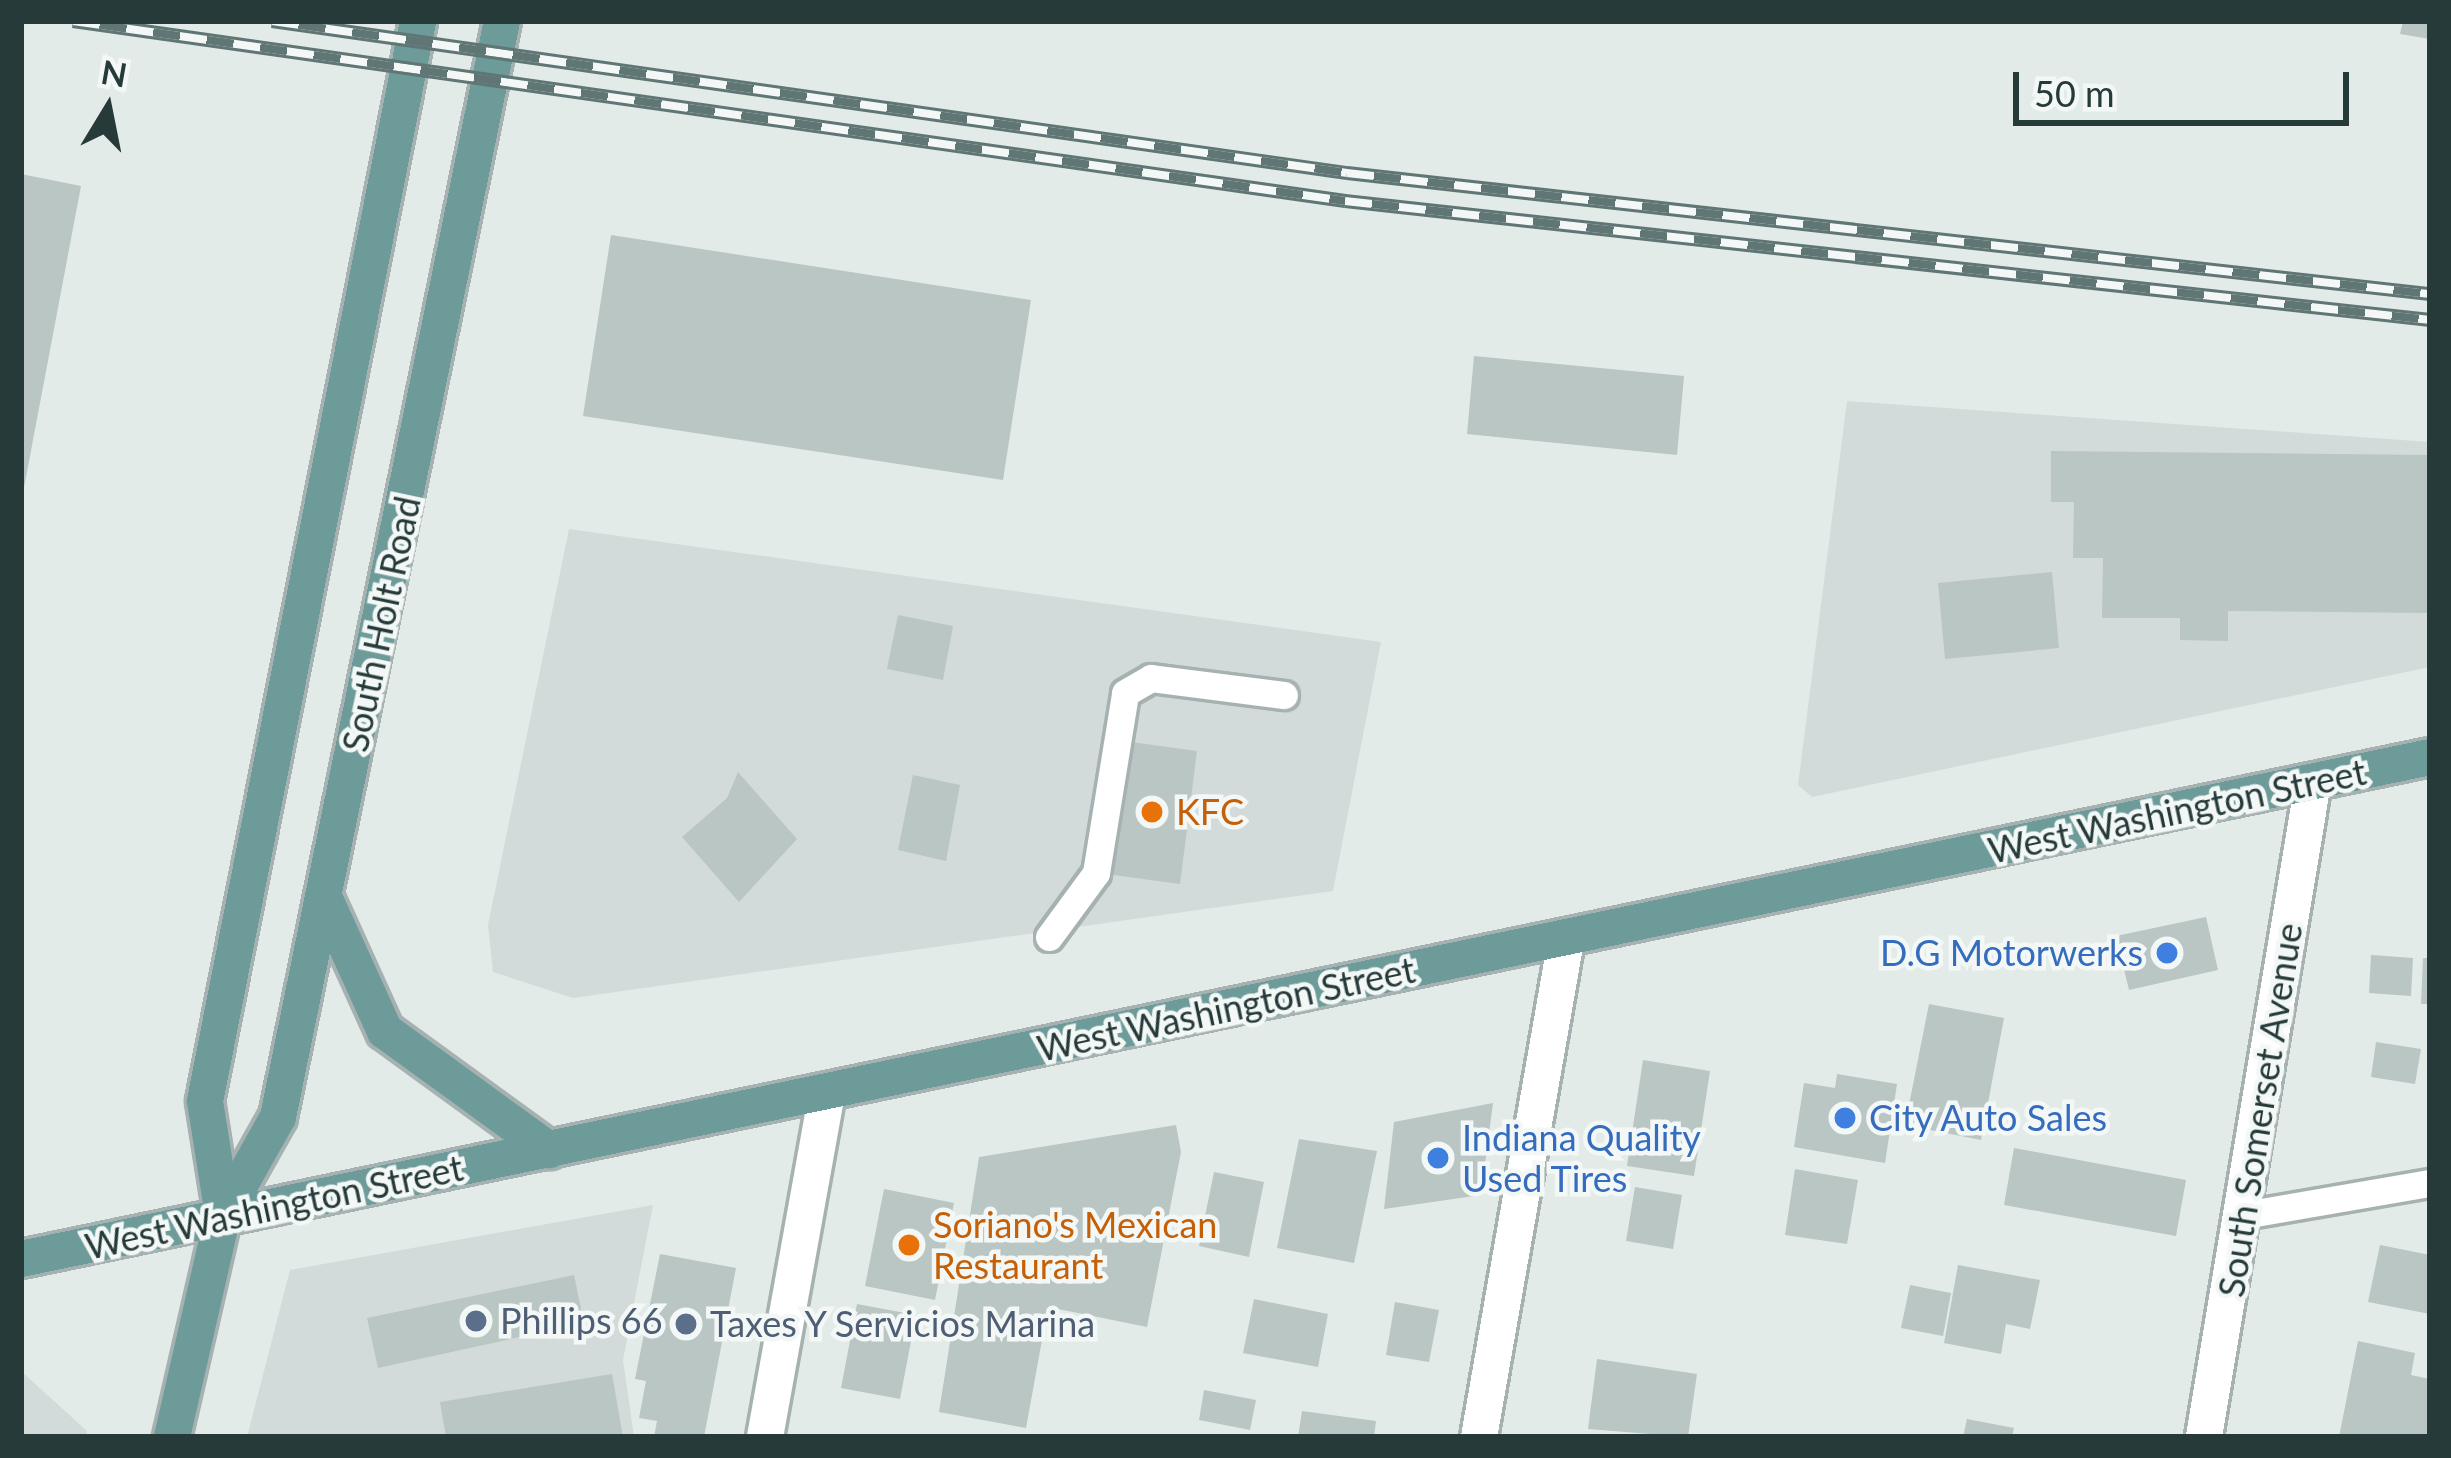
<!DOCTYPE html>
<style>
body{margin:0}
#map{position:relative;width:2451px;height:1458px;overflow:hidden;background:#e3ebe9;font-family:Lato,sans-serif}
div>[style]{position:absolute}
.built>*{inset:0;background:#d2dbd9}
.building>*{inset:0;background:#b9c6c3}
.roads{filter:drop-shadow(3px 0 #a6b2b1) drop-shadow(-3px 0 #a6b2b1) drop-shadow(0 3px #a6b2b1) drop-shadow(0 -3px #a6b2b1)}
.lane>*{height:27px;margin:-13.5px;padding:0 13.5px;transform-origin:13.5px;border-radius:13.5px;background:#fff}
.street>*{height:36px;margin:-18px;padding:0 18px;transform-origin:18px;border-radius:18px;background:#fff}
.primary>*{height:36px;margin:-18px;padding:0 18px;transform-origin:18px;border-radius:18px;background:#6d9b99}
.rail>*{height:14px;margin-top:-7px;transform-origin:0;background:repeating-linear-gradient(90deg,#f3f8f7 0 27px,#607675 0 54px);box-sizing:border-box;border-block:3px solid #607675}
.dots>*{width:33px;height:33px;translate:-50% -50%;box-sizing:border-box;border:6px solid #f3f8f7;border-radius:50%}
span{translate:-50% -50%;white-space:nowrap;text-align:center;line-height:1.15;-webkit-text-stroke:9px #f3f8f7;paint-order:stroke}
.street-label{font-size:36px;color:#253a39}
.food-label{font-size:36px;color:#c56008}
.left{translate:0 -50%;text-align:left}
.shop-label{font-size:36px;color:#366cbe}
.right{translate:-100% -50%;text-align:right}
.service-label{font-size:36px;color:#4e5e75}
.frame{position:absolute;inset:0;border:24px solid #253a39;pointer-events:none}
.north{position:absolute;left:48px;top:48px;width:120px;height:120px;-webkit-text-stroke:9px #f3f8f7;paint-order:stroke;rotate:10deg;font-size:33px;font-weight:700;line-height:48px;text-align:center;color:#253a39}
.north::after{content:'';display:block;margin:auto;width:42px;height:54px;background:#253a39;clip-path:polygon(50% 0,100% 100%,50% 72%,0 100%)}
.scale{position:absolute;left:2013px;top:72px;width:336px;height:54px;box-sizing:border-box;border:6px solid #253a39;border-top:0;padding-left:15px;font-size:36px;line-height:42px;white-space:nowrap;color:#253a39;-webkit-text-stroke:9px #f3f8f7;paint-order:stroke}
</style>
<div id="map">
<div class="built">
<div style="clip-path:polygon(1847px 401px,2430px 442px,2430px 667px,1812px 797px,1798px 785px)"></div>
<div style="clip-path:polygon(569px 529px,1381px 642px,1333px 891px,573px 998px,493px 972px,488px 925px)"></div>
<div style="clip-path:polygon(653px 1205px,623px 1360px,634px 1437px,247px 1437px,290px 1270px)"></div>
<div style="clip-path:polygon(21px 1371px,87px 1431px,86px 1437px,21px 1437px)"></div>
</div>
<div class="building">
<div style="clip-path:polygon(2403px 21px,2430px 21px,2430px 39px,2400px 34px)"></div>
<div style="clip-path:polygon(21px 174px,81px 186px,23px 493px,21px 492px)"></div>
<div style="clip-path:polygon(611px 235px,1031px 300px,1003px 480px,583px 416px)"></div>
<div style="clip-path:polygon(1474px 356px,1684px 376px,1677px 455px,1467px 434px)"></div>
<div style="clip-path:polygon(2051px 451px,2430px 455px,2430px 613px,2228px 611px,2228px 641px,2180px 640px,2180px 618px,2102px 618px,2103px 558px,2073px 558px,2074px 502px,2051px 502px)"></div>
<div style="clip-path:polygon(2052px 572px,2059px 648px,1945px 659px,1938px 583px)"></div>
<div style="clip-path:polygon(898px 615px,953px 626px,943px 680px,887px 669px)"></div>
<div style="clip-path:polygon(1124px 741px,1197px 751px,1180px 884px,1106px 874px)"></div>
<div style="clip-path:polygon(738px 772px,797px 839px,739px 902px,682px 837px,727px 798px)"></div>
<div style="clip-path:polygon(913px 775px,960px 785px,946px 861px,898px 850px)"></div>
<div style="clip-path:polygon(2206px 917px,2218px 970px,2129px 990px,2116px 936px)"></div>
<div style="clip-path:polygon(2371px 955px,2413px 958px,2411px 996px,2369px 993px)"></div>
<div style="clip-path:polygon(2423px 958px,2430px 958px,2430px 1004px,2421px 1004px)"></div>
<div style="clip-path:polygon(1929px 1004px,2004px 1018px,1981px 1140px,1905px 1125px)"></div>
<div style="clip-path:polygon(2376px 1042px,2421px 1049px,2415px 1084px,2371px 1077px)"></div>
<div style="clip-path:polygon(1643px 1060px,1710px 1071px,1694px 1176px,1627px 1166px)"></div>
<div style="clip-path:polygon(1837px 1074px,1897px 1084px,1885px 1163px,1794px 1147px,1804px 1083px,1835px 1088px)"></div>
<div style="clip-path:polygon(1493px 1103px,1481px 1195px,1384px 1209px,1394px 1122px)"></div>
<div style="clip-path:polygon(1176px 1125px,1181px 1152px,1147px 1327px,1048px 1307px,1026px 1428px,939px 1412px,979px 1157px)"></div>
<div style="clip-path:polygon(1299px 1139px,1377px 1151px,1354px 1263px,1277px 1248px)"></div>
<div style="clip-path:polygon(2014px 1148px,2186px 1180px,2176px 1236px,2004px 1205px)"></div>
<div style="clip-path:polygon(1795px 1169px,1858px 1180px,1847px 1244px,1785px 1235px)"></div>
<div style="clip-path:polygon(1214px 1172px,1264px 1182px,1249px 1257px,1199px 1246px)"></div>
<div style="clip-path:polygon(1635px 1187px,1682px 1195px,1673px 1249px,1626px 1241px)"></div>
<div style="clip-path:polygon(884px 1189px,954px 1203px,935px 1300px,865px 1286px)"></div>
<div style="clip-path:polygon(2380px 1245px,2430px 1255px,2430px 1314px,2368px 1302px)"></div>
<div style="clip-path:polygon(660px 1254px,736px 1268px,704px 1437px,654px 1437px,657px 1421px,639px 1418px,646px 1381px,635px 1379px)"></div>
<div style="clip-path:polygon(1958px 1265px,2040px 1280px,2030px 1329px,2006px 1324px,2001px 1354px,1944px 1343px)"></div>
<div style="clip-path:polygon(574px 1275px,584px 1323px,378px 1368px,367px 1318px)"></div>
<div style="clip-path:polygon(1910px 1285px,1951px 1293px,1943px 1336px,1901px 1328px)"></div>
<div style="clip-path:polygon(1254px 1299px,1328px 1314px,1318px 1367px,1243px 1353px)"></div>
<div style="clip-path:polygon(1395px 1302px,1439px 1310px,1429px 1362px,1386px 1355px)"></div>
<div style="clip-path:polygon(857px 1304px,916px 1315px,900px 1399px,841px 1388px)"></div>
<div style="clip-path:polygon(2358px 1341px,2415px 1353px,2411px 1375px,2430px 1379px,2430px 1437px,2339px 1437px)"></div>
<div style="clip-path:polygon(1597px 1359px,1697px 1374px,1688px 1437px,1588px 1429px)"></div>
<div style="clip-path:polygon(612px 1374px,623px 1437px,446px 1437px,440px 1402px)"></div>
<div style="clip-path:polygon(1204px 1390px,1256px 1400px,1250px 1430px,1199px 1420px)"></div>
<div style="clip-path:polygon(1302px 1411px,1376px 1421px,1374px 1437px,1298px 1437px)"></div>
<div style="clip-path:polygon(1967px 1419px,2014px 1428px,2012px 1437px,1963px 1437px)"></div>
</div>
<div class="roads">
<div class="lane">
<div style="left:1049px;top:937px;width:79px;rotate:-53.7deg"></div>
<div style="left:1096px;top:873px;width:182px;rotate:-80.8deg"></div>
<div style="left:1125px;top:693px;width:30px;rotate:-30deg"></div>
<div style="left:1151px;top:678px;width:134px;rotate:7.3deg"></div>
<div style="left:2244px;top:1215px;width:189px;rotate:-9.8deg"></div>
</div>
<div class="street">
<div style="left:765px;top:1437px;width:351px;rotate:-79.8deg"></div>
<div style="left:1479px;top:1437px;width:505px;rotate:-80.07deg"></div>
<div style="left:2204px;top:1437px;width:664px;rotate:-80.55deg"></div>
</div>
<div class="primary">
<div style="left:325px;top:899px;width:145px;rotate:65.6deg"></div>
<div style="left:385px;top:1031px;width:203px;rotate:36deg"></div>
<div style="left:223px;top:1215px;width:115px;rotate:-99deg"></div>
<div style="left:205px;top:1101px;width:1101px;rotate:-78.84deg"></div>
<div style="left:21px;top:1259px;width:2461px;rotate:-11.77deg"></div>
<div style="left:172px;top:1437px;width:228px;rotate:-77.1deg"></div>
<div style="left:223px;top:1215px;width:112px;rotate:-60.7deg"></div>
<div style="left:278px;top:1117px;width:1119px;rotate:-78.45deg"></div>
</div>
</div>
<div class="rail">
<div style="left:73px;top:21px;width:1285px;rotate:8.05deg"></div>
<div style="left:1345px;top:201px;width:1092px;rotate:6.26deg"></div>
<div style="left:272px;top:21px;width:1086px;rotate:8.05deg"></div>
<div style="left:1347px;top:173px;width:1090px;rotate:6.38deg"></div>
</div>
<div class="dots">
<div style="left:1152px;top:812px;background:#e8710a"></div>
<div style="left:2167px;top:953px;background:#3f7fe0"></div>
<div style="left:1845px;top:1118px;background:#3f7fe0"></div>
<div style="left:1438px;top:1158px;background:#3f7fe0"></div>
<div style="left:909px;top:1245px;background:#e8710a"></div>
<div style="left:476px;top:1321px;background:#5c6f8a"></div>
<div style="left:686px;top:1324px;background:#5c6f8a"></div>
</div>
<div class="street-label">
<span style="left:381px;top:624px;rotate:-78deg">South Holt Road</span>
<span style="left:2177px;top:811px;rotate:-12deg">West Washington Street</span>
<span style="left:1226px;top:1009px;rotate:-12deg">West Washington Street</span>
<span style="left:2260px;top:1110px;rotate:-81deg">South Somerset Avenue</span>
<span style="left:274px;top:1207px;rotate:-12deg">West Washington Street</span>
</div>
<div class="food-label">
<span class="left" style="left:1176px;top:812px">KFC</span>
<span class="left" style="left:933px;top:1245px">Soriano's Mexican<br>Restaurant</span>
</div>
<div class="shop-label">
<span class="right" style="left:2143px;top:953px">D.G Motorwerks</span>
<span class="left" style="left:1869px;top:1118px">City Auto Sales</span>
<span class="left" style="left:1462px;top:1158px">Indiana Quality<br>Used Tires</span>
</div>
<div class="service-label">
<span class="left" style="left:500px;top:1321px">Phillips 66</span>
<span class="left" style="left:710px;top:1324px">Taxes Y Servicios Marina</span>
</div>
<div class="frame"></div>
<div class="north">N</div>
<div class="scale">50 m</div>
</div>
